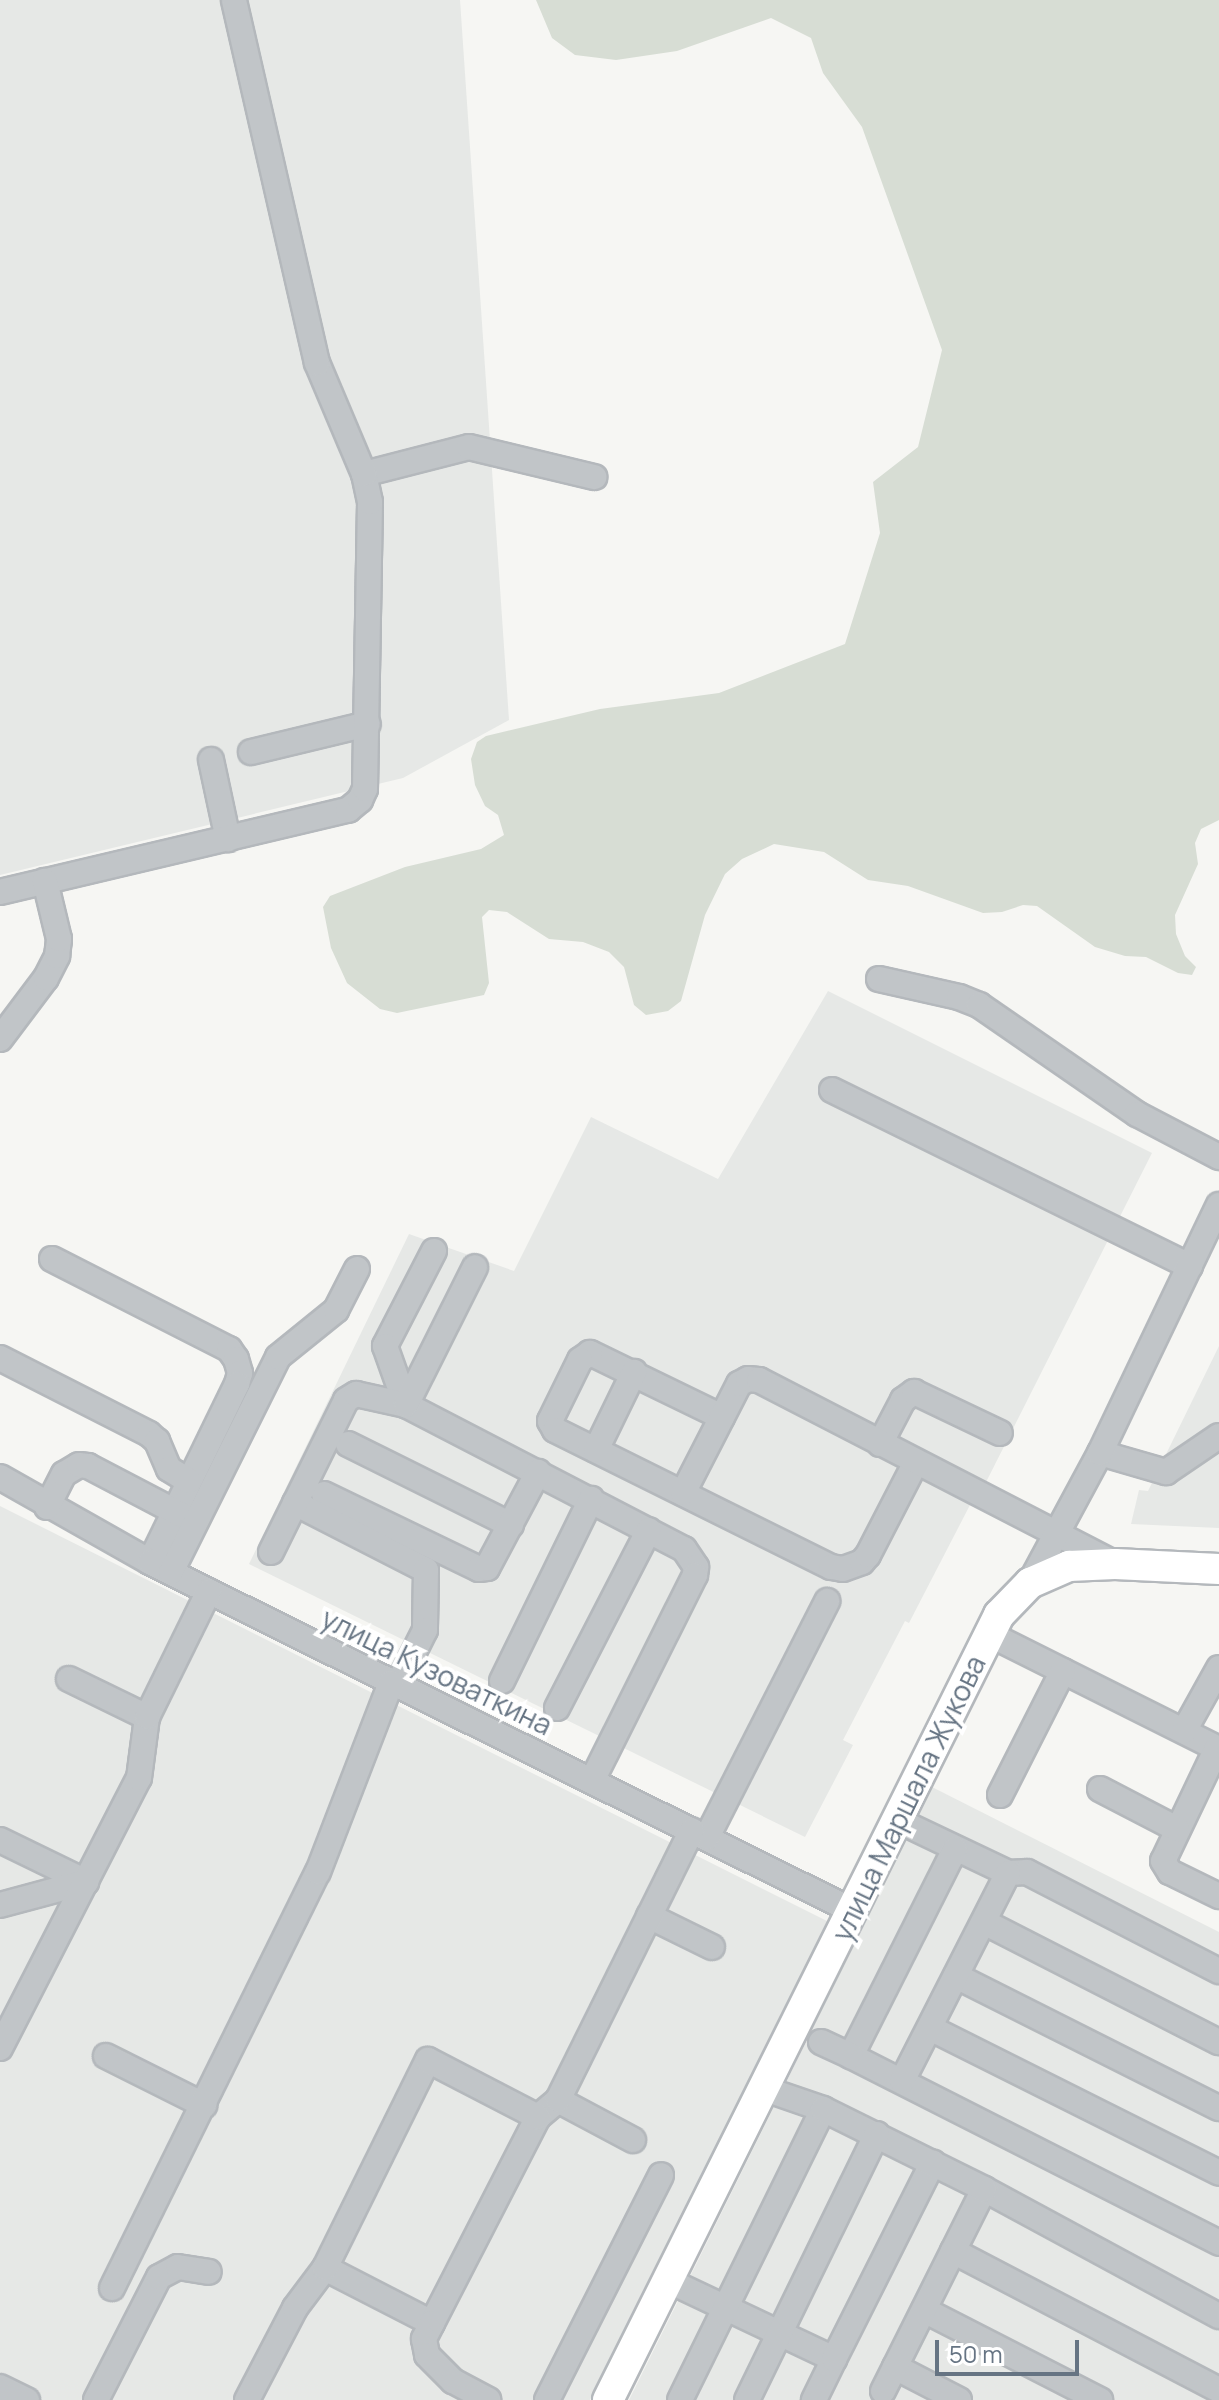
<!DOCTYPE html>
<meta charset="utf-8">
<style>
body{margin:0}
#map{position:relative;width:1219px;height:2400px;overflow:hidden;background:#f6f6f3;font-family:Manrope,sans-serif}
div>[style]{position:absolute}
.built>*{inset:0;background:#e6e8e6}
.green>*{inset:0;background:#d7ddd4}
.roads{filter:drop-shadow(2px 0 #b4b8bc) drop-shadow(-2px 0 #b4b8bc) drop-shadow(0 2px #b4b8bc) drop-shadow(0 -2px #b4b8bc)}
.minor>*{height:24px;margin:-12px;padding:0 12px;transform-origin:12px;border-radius:12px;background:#c1c5c8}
.major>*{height:30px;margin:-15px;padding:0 15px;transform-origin:15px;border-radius:15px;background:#fff}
span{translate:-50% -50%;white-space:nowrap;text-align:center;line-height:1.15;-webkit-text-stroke:8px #fff;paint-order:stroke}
.street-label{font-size:28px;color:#667483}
.scale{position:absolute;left:935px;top:2340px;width:144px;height:36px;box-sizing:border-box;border:4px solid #667483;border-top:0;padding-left:10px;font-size:24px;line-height:28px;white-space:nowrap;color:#667483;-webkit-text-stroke:6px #fff;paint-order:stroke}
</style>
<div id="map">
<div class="built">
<div style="clip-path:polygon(0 0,460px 0,509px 720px,403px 778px,0 875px)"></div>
<div style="clip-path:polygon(828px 991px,1152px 1153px,979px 1496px,974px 1506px,970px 1505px,909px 1623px,905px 1621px,843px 1740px,853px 1745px,805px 1837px,249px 1564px,409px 1234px,514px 1271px,591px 1117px,718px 1179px)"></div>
<div style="clip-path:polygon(1219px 1346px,1219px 1528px,1131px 1524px,1139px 1490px,1148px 1491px)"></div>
<div style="clip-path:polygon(0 1506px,829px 1922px,590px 2400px,0 2400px)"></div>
<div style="clip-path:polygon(932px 1787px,1219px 1932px,1219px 2400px,629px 2400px)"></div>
</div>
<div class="green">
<div style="clip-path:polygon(536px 0,1219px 0,1219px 820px,1201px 829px,1195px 843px,1198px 864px,1175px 915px,1176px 934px,1185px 956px,1196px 967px,1192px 975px,1178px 973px,1146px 957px,1125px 956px,1095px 947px,1037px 906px,1023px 905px,1002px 912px,983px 913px,908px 886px,868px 880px,824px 852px,774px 844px,742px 859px,725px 874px,705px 915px,681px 1001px,668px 1011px,646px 1015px,634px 1005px,624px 967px,609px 952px,583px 942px,549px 939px,507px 912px,489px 910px,482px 917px,489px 983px,484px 995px,397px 1013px,380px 1009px,347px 983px,331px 948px,323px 907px,330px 896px,405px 867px,481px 849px,504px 835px,498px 815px,485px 806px,475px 785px,471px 759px,477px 742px,486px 736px,600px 709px,719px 693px,845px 644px,880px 533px,873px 482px,918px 447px,942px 350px,862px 127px,823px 73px,811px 38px,771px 18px,677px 51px,616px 60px,575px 55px,552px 38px)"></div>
</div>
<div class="roads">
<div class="minor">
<div style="left:364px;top:474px;width:108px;rotate:-14.4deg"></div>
<div style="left:469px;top:447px;width:129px;rotate:13.5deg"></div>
<div style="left:251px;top:752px;width:120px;rotate:-13.5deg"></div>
<div style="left:211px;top:760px;width:81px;rotate:77.9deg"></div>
<div style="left:0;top:892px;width:358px;rotate:-13.3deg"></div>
<div style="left:348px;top:810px;width:16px;rotate:-40deg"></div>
<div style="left:360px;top:800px;width:12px;rotate:-66deg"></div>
<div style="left:365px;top:789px;width:287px;rotate:-89deg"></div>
<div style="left:370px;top:502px;width:29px;rotate:-102deg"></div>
<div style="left:364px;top:474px;width:121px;rotate:-112.9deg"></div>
<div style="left:317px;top:363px;width:372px;rotate:-102.9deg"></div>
<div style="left:879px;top:979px;width:82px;rotate:12.7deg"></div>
<div style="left:959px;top:997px;width:22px;rotate:22deg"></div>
<div style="left:979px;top:1005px;width:192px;rotate:34.6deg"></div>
<div style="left:1137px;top:1114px;width:93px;rotate:27.7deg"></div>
<div style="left:0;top:1039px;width:76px;rotate:-53deg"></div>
<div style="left:46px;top:978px;width:25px;rotate:-63deg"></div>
<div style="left:57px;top:956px;width:17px;rotate:-83deg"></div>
<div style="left:59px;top:939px;width:60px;rotate:-103.6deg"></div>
<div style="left:832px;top:1090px;width:399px;rotate:26.2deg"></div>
<div style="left:434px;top:1251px;width:107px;rotate:117.3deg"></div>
<div style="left:385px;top:1346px;width:63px;rotate:70.4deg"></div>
<div style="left:406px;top:1405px;width:313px;rotate:27.4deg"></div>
<div style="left:684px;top:1549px;width:22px;rotate:56deg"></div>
<div style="left:696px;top:1567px;width:8px;rotate:97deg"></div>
<div style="left:695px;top:1575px;width:230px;rotate:116.6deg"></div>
<div style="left:52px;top:1259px;width:199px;rotate:27deg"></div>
<div style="left:229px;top:1349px;width:12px;rotate:55deg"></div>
<div style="left:236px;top:1359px;width:15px;rotate:74deg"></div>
<div style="left:240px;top:1373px;width:11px;rotate:105deg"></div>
<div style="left:237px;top:1384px;width:198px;rotate:116deg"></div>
<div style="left:0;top:1358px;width:167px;rotate:27deg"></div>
<div style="left:149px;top:1434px;width:11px;rotate:41deg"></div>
<div style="left:157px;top:1441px;width:30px;rotate:67deg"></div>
<div style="left:169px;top:1469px;width:23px;rotate:31deg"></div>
<div style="left:722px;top:1417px;width:147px;rotate:-154.1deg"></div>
<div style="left:590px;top:1353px;width:12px;rotate:145deg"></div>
<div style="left:580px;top:1360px;width:68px;rotate:116.2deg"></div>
<div style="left:550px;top:1421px;width:10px;rotate:61deg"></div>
<div style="left:555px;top:1430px;width:308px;rotate:26.4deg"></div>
<div style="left:831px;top:1567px;width:12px;rotate:9deg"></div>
<div style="left:843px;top:1569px;width:20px;rotate:-20deg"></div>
<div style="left:862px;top:1562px;width:9px;rotate:-49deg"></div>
<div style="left:868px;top:1555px;width:105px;rotate:-62.7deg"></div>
<div style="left:348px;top:1444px;width:182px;rotate:26.4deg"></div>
<div style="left:880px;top:1444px;width:50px;rotate:-62.4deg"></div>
<div style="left:903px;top:1400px;width:14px;rotate:-36deg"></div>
<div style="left:914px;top:1392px;width:95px;rotate:25.5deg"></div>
<div style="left:596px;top:1450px;width:87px;rotate:-64deg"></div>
<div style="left:1100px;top:1453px;width:69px;rotate:16.1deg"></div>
<div style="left:1166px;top:1472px;width:64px;rotate:-34.2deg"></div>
<div style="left:0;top:1477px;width:172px;rotate:29.5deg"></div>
<div style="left:150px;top:1562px;width:785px;rotate:26.4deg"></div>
<div style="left:683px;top:1493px;width:123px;rotate:-62.8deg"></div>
<div style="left:739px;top:1384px;width:10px;rotate:-29deg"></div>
<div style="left:748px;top:1379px;width:11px;rotate:5deg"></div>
<div style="left:759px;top:1380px;width:401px;rotate:27.3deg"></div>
<div style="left:324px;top:1494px;width:172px;rotate:25.8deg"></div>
<div style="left:479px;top:1569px;width:8px;rotate:-7deg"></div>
<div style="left:487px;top:1568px;width:109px;rotate:-62deg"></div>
<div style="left:295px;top:1503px;width:147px;rotate:27.1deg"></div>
<div style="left:426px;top:1570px;width:60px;rotate:91deg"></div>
<div style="left:425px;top:1630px;width:63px;rotate:116.6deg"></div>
<div style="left:47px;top:1507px;width:37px;rotate:-63deg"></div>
<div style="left:64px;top:1474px;width:17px;rotate:-31deg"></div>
<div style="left:79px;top:1465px;width:9px;rotate:6deg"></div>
<div style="left:88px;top:1466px;width:114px;rotate:27.7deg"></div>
<div style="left:271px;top:1552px;width:169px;rotate:-63.7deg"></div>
<div style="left:346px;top:1400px;width:12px;rotate:-31deg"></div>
<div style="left:356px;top:1394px;width:51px;rotate:12.4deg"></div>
<div style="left:406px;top:1405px;width:154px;rotate:-63.4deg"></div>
<div style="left:171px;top:1572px;width:240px;rotate:-63.5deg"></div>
<div style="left:278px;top:1357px;width:75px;rotate:-39deg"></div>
<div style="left:336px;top:1310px;width:46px;rotate:-62.9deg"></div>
<div style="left:1030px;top:1583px;width:148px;rotate:-61.7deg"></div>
<div style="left:1100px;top:1453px;width:275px;rotate:-64.4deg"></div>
<div style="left:989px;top:1634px;width:257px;rotate:26.6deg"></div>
<div style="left:69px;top:1679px;width:87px;rotate:26deg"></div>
<div style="left:502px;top:1681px;width:203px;rotate:-63.9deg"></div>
<div style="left:557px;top:1708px;width:200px;rotate:-62.7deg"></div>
<div style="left:1184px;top:1731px;width:72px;rotate:-60.9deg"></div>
<div style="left:1217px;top:1748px;width:125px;rotate:115.5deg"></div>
<div style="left:1163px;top:1861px;width:13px;rotate:58deg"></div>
<div style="left:1170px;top:1872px;width:55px;rotate:26.1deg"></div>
<div style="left:1100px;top:1789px;width:87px;rotate:27.5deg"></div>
<div style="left:1000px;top:1795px;width:139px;rotate:-63.1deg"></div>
<div style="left:897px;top:1820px;width:123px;rotate:25.5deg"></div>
<div style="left:1008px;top:1873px;width:19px;rotate:-3deg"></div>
<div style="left:1027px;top:1872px;width:216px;rotate:27.3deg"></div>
<div style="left:707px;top:1837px;width:265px;rotate:-63deg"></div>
<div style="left:0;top:1840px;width:96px;rotate:26deg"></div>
<div style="left:955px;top:1849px;width:232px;rotate:116.7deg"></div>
<div style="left:851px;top:2056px;width:413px;rotate:26.9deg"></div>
<div style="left:0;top:1905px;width:89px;rotate:-15deg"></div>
<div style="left:649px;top:1916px;width:70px;rotate:26.2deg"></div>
<div style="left:984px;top:1922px;width:264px;rotate:27.1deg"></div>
<div style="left:956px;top:1976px;width:294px;rotate:26.7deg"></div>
<div style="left:930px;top:2028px;width:323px;rotate:26.6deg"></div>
<div style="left:821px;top:2042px;width:33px;rotate:25deg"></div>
<div style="left:0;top:2048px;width:304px;rotate:-62.8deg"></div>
<div style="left:139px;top:1778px;width:62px;rotate:-82.5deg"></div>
<div style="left:147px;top:1717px;width:140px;rotate:-63.8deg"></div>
<div style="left:106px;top:2056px;width:110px;rotate:26.6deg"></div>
<div style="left:902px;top:2081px;width:233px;rotate:-63deg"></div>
<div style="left:762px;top:2088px;width:65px;rotate:19deg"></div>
<div style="left:558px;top:2100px;width:85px;rotate:28.1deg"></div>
<div style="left:953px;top:2251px;width:300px;rotate:27.6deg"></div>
<div style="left:325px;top:2268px;width:120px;rotate:27.2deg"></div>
<div style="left:432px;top:2323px;width:232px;rotate:-62.8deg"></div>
<div style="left:538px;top:2117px;width:26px;rotate:-40deg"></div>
<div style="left:558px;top:2100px;width:301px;rotate:-63.6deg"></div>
<div style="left:667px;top:2280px;width:185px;rotate:25.3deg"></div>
<div style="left:834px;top:2359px;width:46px;rotate:116deg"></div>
<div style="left:112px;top:2288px;width:464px;rotate:-63.7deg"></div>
<div style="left:318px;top:1872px;width:203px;rotate:-68.9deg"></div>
<div style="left:924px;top:2310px;width:198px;rotate:27.1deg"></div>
<div style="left:432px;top:2323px;width:18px;rotate:117deg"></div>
<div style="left:424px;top:2339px;width:16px;rotate:79deg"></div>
<div style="left:427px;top:2355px;width:37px;rotate:45deg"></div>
<div style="left:453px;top:2381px;width:40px;rotate:28deg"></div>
<div style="left:834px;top:2359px;width:220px;rotate:-63.3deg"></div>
<div style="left:895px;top:2367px;width:72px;rotate:27.3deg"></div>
<div style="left:0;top:2387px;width:30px;rotate:26deg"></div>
<div style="left:883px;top:2391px;width:226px;rotate:-63.4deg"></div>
<div style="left:984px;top:2189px;width:267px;rotate:28.4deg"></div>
<div style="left:96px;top:2400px;width:138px;rotate:-62.9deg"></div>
<div style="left:159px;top:2277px;width:21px;rotate:-28deg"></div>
<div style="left:178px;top:2267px;width:31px;rotate:9deg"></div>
<div style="left:247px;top:2400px;width:104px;rotate:-62.4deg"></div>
<div style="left:295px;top:2308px;width:50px;rotate:-53.1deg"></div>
<div style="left:325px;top:2268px;width:232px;rotate:-63.7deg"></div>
<div style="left:428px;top:2060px;width:124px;rotate:27.4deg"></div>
<div style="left:547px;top:2400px;width:252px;rotate:-63.1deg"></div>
<div style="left:680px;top:2400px;width:324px;rotate:-63.8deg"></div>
<div style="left:823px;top:2109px;width:180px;rotate:26.4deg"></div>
<div style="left:747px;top:2400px;width:296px;rotate:-64deg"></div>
</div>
<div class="major">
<div style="left:608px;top:2400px;width:877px;rotate:-63.52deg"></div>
<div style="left:999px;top:1615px;width:45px;rotate:-45.9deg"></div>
<div style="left:1030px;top:1583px;width:43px;rotate:-23.6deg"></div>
<div style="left:1069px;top:1566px;width:46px;rotate:-2.5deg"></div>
<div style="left:1115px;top:1564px;width:104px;rotate:2.8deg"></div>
</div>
</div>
<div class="street-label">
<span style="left:437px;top:1671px;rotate:26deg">улица Кузоваткина</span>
<span style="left:908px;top:1798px;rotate:-64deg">улица Маршала Жукова</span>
</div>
<div class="scale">50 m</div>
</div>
